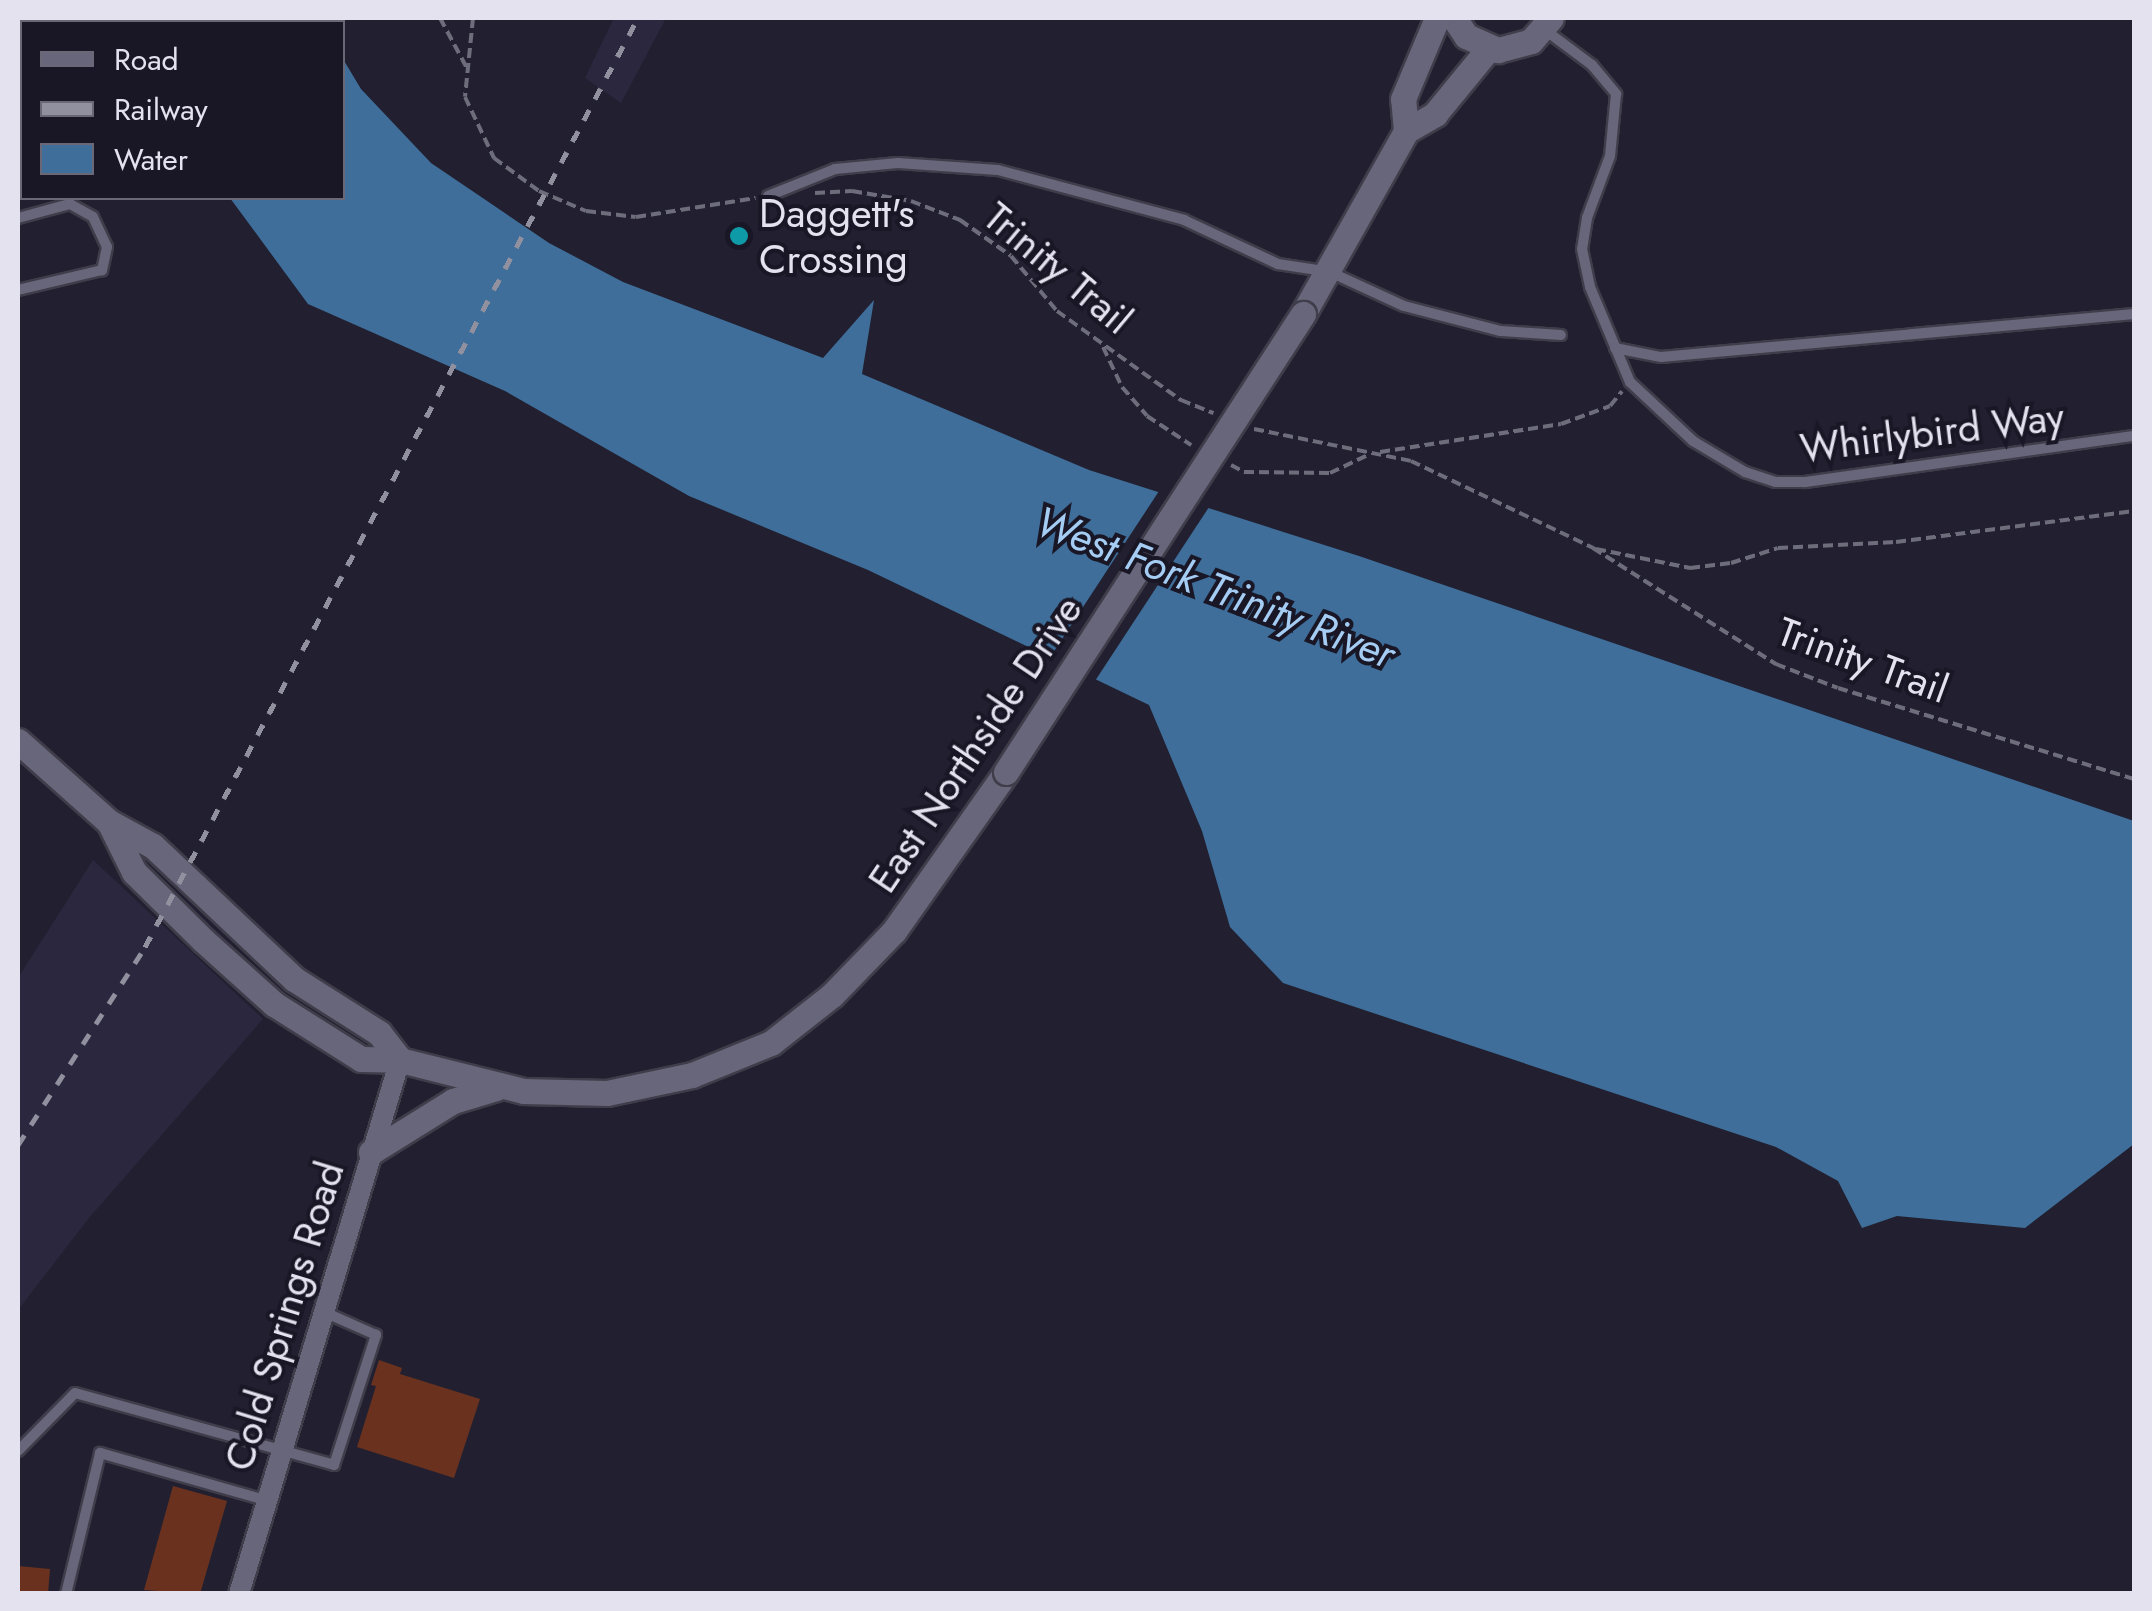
<!DOCTYPE html>
<style>
body{margin:0}
#map{position:relative;width:2152px;height:1611px;overflow:hidden;background:#222030;font-family:Jost,sans-serif}
div>[style]{position:absolute}
.built>*{inset:0;background:#2b273e}
.water>*{inset:0;background:#3e6e99}
.pier>*{inset:0;background:#222030}
.building>*{inset:0;background:#6a321e}
.path>*{height:4px;margin-top:-2px;transform-origin:0;background:repeating-linear-gradient(90deg,#6e6d7b 0 10px,transparent 0 15px)}
.roads{filter:drop-shadow(2px 0 #403d4b) drop-shadow(-2px 0 #403d4b) drop-shadow(0 2px #403d4b) drop-shadow(0 -2px #403d4b)}
.service>*{height:10px;margin:-5px;padding:0 5px;transform-origin:5px;border-radius:5px;background:#68667a}
.minor>*{height:20px;margin:-10px;padding:0 10px;transform-origin:10px;border-radius:10px;background:#68667a}
.tertiary>*{height:25px;margin:-12.5px;padding:0 12.5px;transform-origin:12.5px;border-radius:12.5px;background:#68667a}
.rail>*{height:5px;margin-top:-2.5px;transform-origin:0;background:repeating-linear-gradient(90deg,#91909e 0 12px,transparent 0 24px)}
.bridges{filter:drop-shadow(2px 0 #403d4b) drop-shadow(-2px 0 #403d4b) drop-shadow(0 2px #403d4b) drop-shadow(0 -2px #403d4b)}
.tertiary-bridge>*{height:25px;margin:-12.5px;padding:0 12.5px;transform-origin:12.5px;border-radius:12.5px;background:#68667a}
.dots>*{width:28px;height:28px;translate:-50% -50%;box-sizing:border-box;border:5px solid #191626;border-radius:50%}
span{translate:-50% -50%;white-space:nowrap;text-align:center;line-height:1.15;-webkit-text-stroke:8px #191626;paint-order:stroke}
.poi-label{font-size:40px;color:#e3e2ee}
.left{translate:0 -50%;text-align:left}
.street-label{font-size:40px;color:#e3e2ee}
.water-label{font-size:42px;color:#a5cdf4;font-style:italic}
.frame{position:absolute;inset:0;border:20px solid #e3e2ee;pointer-events:none}
.legend{position:absolute;left:20px;top:20px;width:325px;height:180px;box-sizing:border-box;background:#191626;border:2px solid #6a6876;margin:0;padding:12px 18px;list-style:none;font-size:30px;color:#e3e2ee}
.legend li{display:flex;align-items:center;gap:20px;height:50px}
.legend b{width:50px;border:2px solid #6a6876}
</style>
<div id="map">
<div class="built">
<div style="clip-path:polygon(614px 18px,666px 18px,621px 103px,585px 78px)"></div>
<div style="clip-path:polygon(93px 860px,263px 1019px,88px 1219px,18px 1310px,18px 978px)"></div>
</div>
<div class="water">
<div style="clip-path:polygon(113px 18px,316px 18px,319px 22px,115px 22px)"></div>
<div style="clip-path:polygon(343px 59px,361px 89px,431px 163px,549px 243px,623px 282px,823px 358px,874px 300px,862px 374px,1089px 470px,1359px 556px,2134px 821px,2134px 1144px,2025px 1228px,1897px 1216px,1862px 1228px,1838px 1181px,1776px 1147px,1283px 983px,1230px 927px,1202px 831px,1149px 705px,868px 570px,689px 496px,505px 391px,308px 304px,230px 198px,342px 198px)"></div>
</div>
<div class="pier">
<div style="clip-path:polygon(1161px 488px,1211px 504px,1093px 684px,1047px 662px)"></div>
</div>
<div class="building">
<div style="clip-path:polygon(379px 1360px,402px 1368px,400px 1374px,480px 1399px,454px 1478px,357px 1447px,376px 1386px,371px 1385px)"></div>
<div style="clip-path:polygon(173px 1486px,227px 1501px,200px 1594px,144px 1590px)"></div>
<div style="clip-path:polygon(18px 1566px,50px 1569px,48px 1594px,18px 1594px)"></div>
</div>
<div class="path">
<div style="left:440px;top:18px;width:59px;rotate:61.7deg"></div>
<div style="left:473px;top:18px;width:79px;rotate:95.8deg"></div>
<div style="left:465px;top:97px;width:68px;rotate:64.6deg"></div>
<div style="left:494px;top:158px;width:56px;rotate:36.3deg"></div>
<div style="left:539px;top:191px;width:51px;rotate:23.1deg"></div>
<div style="left:586px;top:211px;width:50px;rotate:6.8deg"></div>
<div style="left:636px;top:217px;width:121px;rotate:-9deg"></div>
<div style="left:815px;top:193px;width:37px;rotate:-3deg"></div>
<div style="left:852px;top:191px;width:60px;rotate:9.6deg"></div>
<div style="left:911px;top:201px;width:53px;rotate:21.2deg"></div>
<div style="left:960px;top:220px;width:62px;rotate:35.2deg"></div>
<div style="left:1011px;top:256px;width:72px;rotate:50.1deg"></div>
<div style="left:1057px;top:311px;width:153px;rotate:35.7deg"></div>
<div style="left:1181px;top:400px;width:35px;rotate:22deg"></div>
<div style="left:1103px;top:347px;width:44px;rotate:64.6deg"></div>
<div style="left:1122px;top:387px;width:38px;rotate:49deg"></div>
<div style="left:1147px;top:416px;width:53px;rotate:33.4deg"></div>
<div style="left:1254px;top:429px;width:160px;rotate:11.5deg"></div>
<div style="left:1411px;top:461px;width:202px;rotate:25.5deg"></div>
<div style="left:1593px;top:548px;width:217px;rotate:32.4deg"></div>
<div style="left:1776px;top:664px;width:66px;rotate:21.2deg"></div>
<div style="left:1838px;top:688px;width:310px;rotate:17.1deg"></div>
<div style="left:1380px;top:452px;width:183px;rotate:-8.8deg"></div>
<div style="left:1561px;top:424px;width:52px;rotate:-20.2deg"></div>
<div style="left:1610px;top:406px;width:19px;rotate:-51deg"></div>
<div style="left:1231px;top:465px;width:15px;rotate:28deg"></div>
<div style="left:1244px;top:472px;width:86px;rotate:0.7deg"></div>
<div style="left:1330px;top:473px;width:44px;rotate:-25.4deg"></div>
<div style="left:1596px;top:549px;width:96px;rotate:11.4deg"></div>
<div style="left:1690px;top:568px;width:41px;rotate:-7deg"></div>
<div style="left:1731px;top:563px;width:49px;rotate:-17.7deg"></div>
<div style="left:1778px;top:548px;width:118px;rotate:-2.9deg"></div>
<div style="left:1896px;top:542px;width:240px;rotate:-7.4deg"></div>
</div>
<div class="roads">
<div class="service">
<div style="left:1545px;top:30px;width:59px;rotate:36.7deg"></div>
<div style="left:1592px;top:65px;width:38px;rotate:50deg"></div>
<div style="left:1616px;top:94px;width:62px;rotate:95.5deg"></div>
<div style="left:1610px;top:156px;width:66px;rotate:110.4deg"></div>
<div style="left:1587px;top:218px;width:31px;rotate:99deg"></div>
<div style="left:1582px;top:249px;width:39px;rotate:78deg"></div>
<div style="left:1590px;top:287px;width:103px;rotate:67.2deg"></div>
<div style="left:1630px;top:382px;width:86px;rotate:43.1deg"></div>
<div style="left:1693px;top:441px;width:61px;rotate:30.8deg"></div>
<div style="left:1745px;top:472px;width:32px;rotate:18deg"></div>
<div style="left:1775px;top:482px;width:30px"></div>
<div style="left:1805px;top:482px;width:332px;rotate:-8deg"></div>
<div style="left:768px;top:196px;width:72px;rotate:-21.9deg"></div>
<div style="left:835px;top:169px;width:63px;rotate:-5.4deg"></div>
<div style="left:898px;top:163px;width:100px;rotate:4deg"></div>
<div style="left:998px;top:170px;width:193px;rotate:15deg"></div>
<div style="left:1184px;top:220px;width:104px;rotate:25.1deg"></div>
<div style="left:1278px;top:264px;width:53px;rotate:8.7deg"></div>
<div style="left:1330px;top:272px;width:81px;rotate:24.7deg"></div>
<div style="left:1404px;top:306px;width:100px;rotate:14.5deg"></div>
<div style="left:1501px;top:331px;width:60px;rotate:3.8deg"></div>
<div style="left:18px;top:218px;width:54px;rotate:-15.1deg"></div>
<div style="left:70px;top:204px;width:26px;rotate:29deg"></div>
<div style="left:93px;top:217px;width:33px;rotate:65deg"></div>
<div style="left:107px;top:247px;width:24px;rotate:102deg"></div>
<div style="left:102px;top:270px;width:86px;rotate:166.6deg"></div>
<div style="left:1615px;top:348px;width:47px;rotate:11.1deg"></div>
<div style="left:1661px;top:357px;width:475px;rotate:-5.2deg"></div>
<div style="left:18px;top:1451px;width:81px;rotate:-45.5deg"></div>
<div style="left:75px;top:1393px;width:269px;rotate:15.5deg"></div>
<div style="left:334px;top:1465px;width:137px;rotate:-72.1deg"></div>
<div style="left:376px;top:1335px;width:57px;rotate:-156.1deg"></div>
<div style="left:66px;top:1594px;width:145px;rotate:-76.4deg"></div>
<div style="left:100px;top:1453px;width:172px;rotate:15.9deg"></div>
</div>
<div class="minor">
<div style="left:239px;top:1594px;width:558px;rotate:-73.22deg"></div>
</div>
<div class="tertiary">
<div style="left:1454px;top:18px;width:22px;rotate:56deg"></div>
<div style="left:1466px;top:36px;width:35px;rotate:24deg"></div>
<div style="left:1498px;top:50px;width:34px;rotate:-15deg"></div>
<div style="left:1531px;top:41px;width:30px;rotate:-49deg"></div>
<div style="left:1406px;top:131px;width:32px;rotate:-95deg"></div>
<div style="left:1403px;top:99px;width:88px;rotate:-67.2deg"></div>
<div style="left:1303px;top:314px;width:210px;rotate:-60.6deg"></div>
<div style="left:1406px;top:131px;width:34px;rotate:-30deg"></div>
<div style="left:1435px;top:114px;width:85px;rotate:-50.7deg"></div>
<div style="left:18px;top:741px;width:122px;rotate:41.7deg"></div>
<div style="left:109px;top:822px;width:50px;rotate:28.6deg"></div>
<div style="left:153px;top:846px;width:194px;rotate:43.3deg"></div>
<div style="left:294px;top:979px;width:101px;rotate:32.4deg"></div>
<div style="left:379px;top:1033px;width:34px;rotate:52deg"></div>
<div style="left:109px;top:822px;width:56px;rotate:63.4deg"></div>
<div style="left:134px;top:872px;width:98px;rotate:44.6deg"></div>
<div style="left:204px;top:941px;width:94px;rotate:42deg"></div>
<div style="left:274px;top:1004px;width:103px;rotate:32.3deg"></div>
<div style="left:361px;top:1059px;width:39px;rotate:1deg"></div>
<div style="left:400px;top:1060px;width:127px;rotate:14.1deg"></div>
<div style="left:523px;top:1091px;width:84px;rotate:1.4deg"></div>
<div style="left:607px;top:1093px;width:87px;rotate:-12deg"></div>
<div style="left:692px;top:1075px;width:85px;rotate:-22.1deg"></div>
<div style="left:771px;top:1043px;width:78px;rotate:-38.2deg"></div>
<div style="left:832px;top:995px;width:89px;rotate:-45.9deg"></div>
<div style="left:894px;top:931px;width:194px;rotate:-54.8deg"></div>
<div style="left:371px;top:1152px;width:97px;rotate:-31.9deg"></div>
<div style="left:453px;top:1101px;width:45px;rotate:-16.8deg"></div>
</div>
</div>
<div class="rail">
<div style="left:18px;top:1145px;width:235px;rotate:-57.3deg"></div>
<div style="left:145px;top:947px;width:1052px;rotate:-62.05deg"></div>
</div>
<div class="bridges">
<div class="tertiary-bridge">
<div style="left:1006px;top:772px;width:546px;rotate:-57.04deg"></div>
</div>
</div>
<div class="dots">
<div style="left:739px;top:236px;background:#0f9aa8"></div>
</div>
<div class="poi-label">
<span class="left" style="left:759px;top:236px">Daggett's<br>Crossing</span>
</div>
<div class="street-label">
<span style="left:1058px;top:268px;rotate:40deg">Trinity Trail</span>
<span style="left:1932px;top:432px;rotate:-7deg">Whirlybird Way</span>
<span style="left:1863px;top:660px;rotate:20deg">Trinity Trail</span>
<span style="left:975px;top:744px;rotate:-56deg">East Northside Drive</span>
<span style="left:284px;top:1316px;rotate:-73deg">Cold Springs Road</span>
</div>
<div class="water-label">
<span style="left:1215px;top:588px;rotate:21deg">West Fork Trinity River</span>
</div>
<div class="frame"></div>
<ul class="legend">
<li><b style="height:12px;background:#68667a"></b>Road</li>
<li><b style="height:12px;background:#91909e"></b>Railway</li>
<li><b style="height:28px;background:#3e6e99"></b>Water</li>
</ul>
</div>
